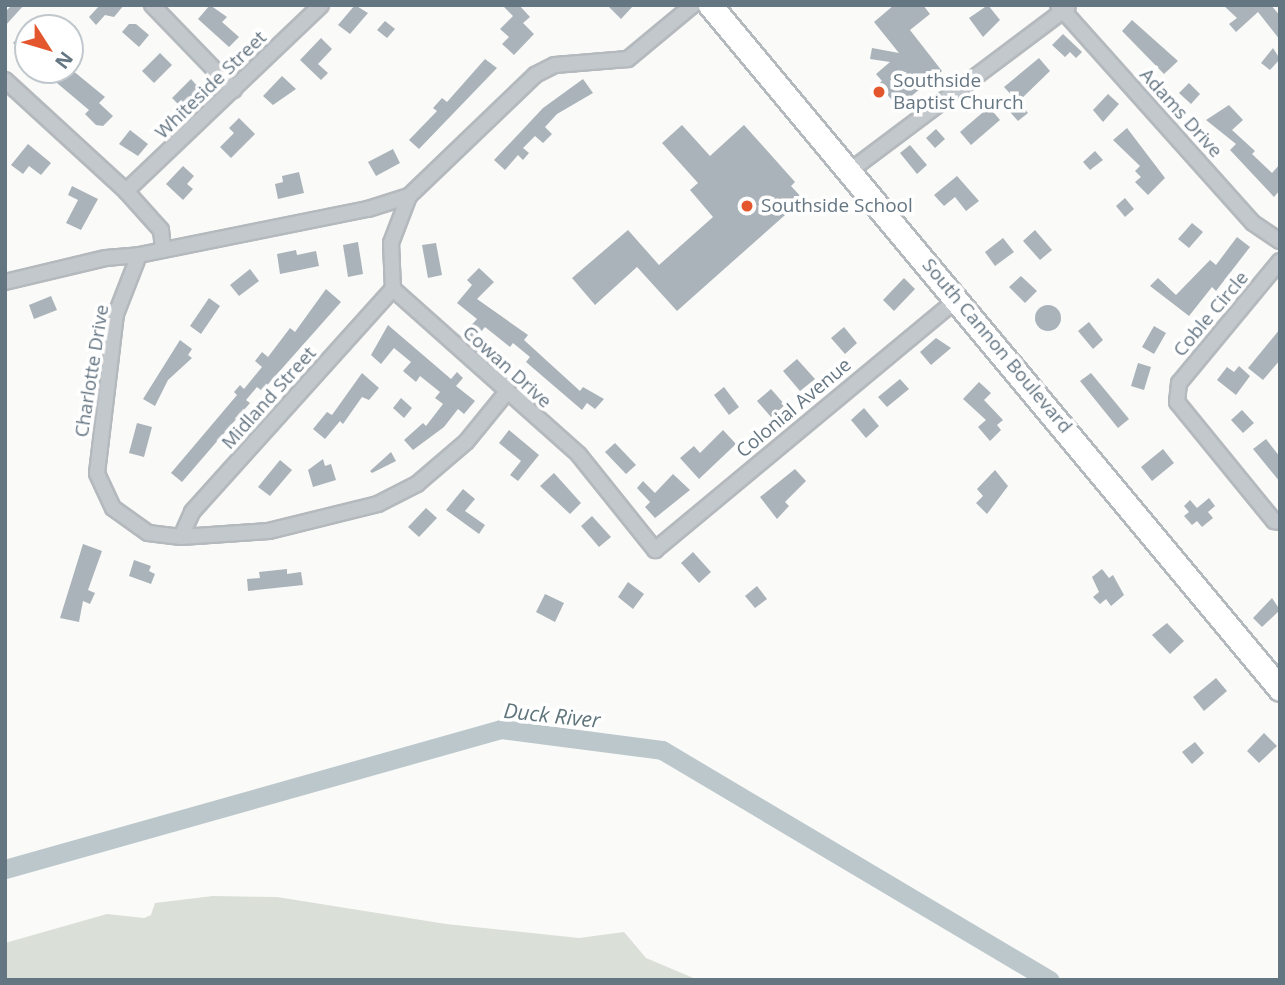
<!DOCTYPE html>
<style>
body{margin:0}
#map{position:relative;width:1285px;height:985px;overflow:hidden;background:#fafaf8;font-family:"Open Sans",sans-serif}
div>[style]{position:absolute}
.green>*{inset:0;background:#dadfd7}
.river>*{height:19px;margin:-9.5px;padding:0 9.5px;transform-origin:9.5px;border-radius:9.5px;background:#bbc7cb}
.building>*{inset:0;background:#aab3b9}
.round{border-radius:50%}
.roads{filter:drop-shadow(2px 0 #b4b9bd) drop-shadow(-2px 0 #b4b9bd) drop-shadow(0 2px #b4b9bd) drop-shadow(0 -2px #b4b9bd)}
.minor>*{height:14px;margin:-7px;padding:0 7px;transform-origin:7px;border-radius:7px;background:#c3c8cc}
.trunk>*{height:23px;margin:-11.5px;padding:0 11.5px;transform-origin:11.5px;border-radius:11.5px;background:#fff}
.dots>*{width:19px;height:19px;translate:-50% -50%;box-sizing:border-box;border:4px solid #fff;border-radius:50%}
span{translate:-50% -50%;white-space:nowrap;text-align:center;line-height:1.15;-webkit-text-stroke:7px #fff;paint-order:stroke}
.poi-label{font-size:19px;color:#657683}
.left{translate:0 -50%;text-align:left}
.street-label{font-size:19px;color:#657683}
.water-label{font-size:21px;color:#60757c;font-style:italic}
.frame{position:absolute;inset:0;border:7px solid #657683;pointer-events:none}
.north{position:absolute;left:14px;top:14px;width:70px;height:70px;box-sizing:border-box;background:#fff;border:2px solid #c1c8cd;border-radius:50%;rotate:127deg;font-size:19px;font-weight:700;line-height:28px;text-align:center;color:#657683}
.north::after{content:'';display:block;margin:auto;width:24px;height:32px;background:#e4572e;clip-path:polygon(50% 0,100% 100%,50% 72%,0 100%)}
</style>
<div id="map">
<div class="green">
<div style="clip-path:polygon(213px 896px,277px 897px,446px 924px,579px 938px,624px 932px,646px 958px,698px 980px,5px 980px,5px 943px,107px 914px,144px 918px,151px 915px,155px 903px)"></div>
</div>
<div class="river">
<div style="left:5px;top:869px;width:515px;rotate:-15.76deg"></div>
<div style="left:501px;top:729px;width:162px;rotate:7.4deg"></div>
<div style="left:662px;top:750px;width:451px;rotate:30.7deg"></div>
</div>
<div class="building">
<div style="clip-path:polygon(12px 5px,24px 5px,5px 26px,5px 12px)"></div>
<div style="clip-path:polygon(100px 5px,124px 5px,114px 17px,105px 15px,96px 25px,89px 17px)"></div>
<div style="clip-path:polygon(210px 5px,227px 17px,222px 22px,239px 37px,229px 47px,198px 19px)"></div>
<div style="clip-path:polygon(355px 5px,368px 13px,350px 34px,338px 25px)"></div>
<div style="clip-path:polygon(502px 5px,519px 5px,530px 17px,523px 23px,534px 34px,514px 55px,502px 44px,509px 37px,500px 29px,513px 16px)"></div>
<div style="clip-path:polygon(607px 5px,634px 5px,621px 19px)"></div>
<div style="clip-path:polygon(894px 5px,923px 5px,930px 14px,910px 30px,942px 71px,898px 107px,878px 84px,882px 81px,876px 74px,890px 62px,870px 59px,872px 48px,899px 53px,874px 22px)"></div>
<div style="clip-path:polygon(988px 5px,1000px 20px,983px 37px,969px 18px)"></div>
<div style="clip-path:polygon(1223px 5px,1271px 5px,1280px 16px,1280px 40px,1258px 12px,1236px 32px,1229px 24px,1237px 18px)"></div>
<div style="clip-path:polygon(1132px 20px,1178px 61px,1164px 74px,1122px 31px)"></div>
<div style="clip-path:polygon(385px 21px,395px 29px,387px 38px,377px 30px)"></div>
<div style="clip-path:polygon(129px 24px,136px 24px,149px 35px,139px 47px,122px 32px)"></div>
<div style="clip-path:polygon(28px 27px,28px 55px,13px 43px)"></div>
<div style="clip-path:polygon(1063px 34px,1082px 52px,1076px 58px,1070px 52px,1065px 57px,1052px 45px)"></div>
<div style="clip-path:polygon(321px 38px,332px 49px,318px 64px,328px 73px,321px 80px,300px 60px)"></div>
<div style="clip-path:polygon(1273px 48px,1280px 59px,1270px 70px,1261px 63px)"></div>
<div style="clip-path:polygon(160px 53px,172px 65px,154px 83px,142px 71px)"></div>
<div style="clip-path:polygon(1039px 58px,1050px 71px,1018px 102px,1004px 87px)"></div>
<div style="clip-path:polygon(485px 59px,497px 68px,419px 149px,409px 140px,437px 111px,433px 108px,442px 98px,447px 102px)"></div>
<div style="clip-path:polygon(57px 70px,72px 70px,105px 97px,99px 103px,113px 116px,103px 126px,96px 125px,85px 114px,89px 110px,51px 78px)"></div>
<div style="clip-path:polygon(282px 76px,296px 89px,273px 105px,263px 96px)"></div>
<div style="clip-path:polygon(191px 79px,200px 89px,183px 109px,172px 98px)"></div>
<div style="clip-path:polygon(583px 79px,593px 93px,557px 114px,545px 127px,552px 134px,543px 143px,535px 136px,523px 148px,529px 153px,523px 160px,518px 155px,505px 170px,494px 160px,543px 108px)"></div>
<div style="clip-path:polygon(1189px 83px,1200px 94px,1191px 104px,1179px 93px)"></div>
<div style="clip-path:polygon(1108px 94px,1119px 104px,1103px 122px,1093px 110px)"></div>
<div style="clip-path:polygon(1019px 103px,1028px 113px,1018px 121px,1010px 112px)"></div>
<div style="clip-path:polygon(1229px 105px,1243px 120px,1232px 130px,1255px 151px,1252px 154px,1272px 173px,1280px 164px,1280px 190px,1274px 197px,1230px 150px,1236px 144px,1206px 120px)"></div>
<div style="clip-path:polygon(989px 107px,1000px 120px,971px 145px,960px 132px)"></div>
<div style="clip-path:polygon(239px 118px,255px 134px,231px 158px,220px 147px,234px 133px,229px 128px)"></div>
<div style="clip-path:polygon(682px 125px,710px 156px,744px 125px,795px 182px,791px 186px,803px 199px,677px 311px,637px 267px,595px 305px,572px 278px,628px 230px,659px 265px,713px 217px,690px 190px,698px 183px,662px 143px)"></div>
<div style="clip-path:polygon(1127px 128px,1165px 178px,1148px 195px,1135px 182px,1141px 177px,1135px 171px,1140px 166px,1113px 140px)"></div>
<div style="clip-path:polygon(936px 129px,945px 139px,935px 148px,926px 138px)"></div>
<div style="clip-path:polygon(130px 130px,148px 144px,138px 156px,119px 144px)"></div>
<div style="clip-path:polygon(28px 144px,51px 163px,41px 175px,29px 166px,23px 174px,11px 165px)"></div>
<div style="clip-path:polygon(910px 145px,927px 165px,917px 174px,900px 153px)"></div>
<div style="clip-path:polygon(393px 149px,400px 163px,376px 176px,368px 162px)"></div>
<div style="clip-path:polygon(1095px 151px,1103px 160px,1090px 170px,1083px 162px)"></div>
<div style="clip-path:polygon(183px 166px,194px 176px,187px 184px,193px 189px,183px 200px,166px 184px)"></div>
<div style="clip-path:polygon(299px 172px,304px 193px,278px 199px,275px 184px,283px 182px,282px 176px)"></div>
<div style="clip-path:polygon(957px 176px,979px 201px,966px 211px,955px 197px,944px 206px,934px 195px)"></div>
<div style="clip-path:polygon(72px 186px,98px 199px,81px 230px,66px 223px,78px 200px,68px 195px)"></div>
<div style="clip-path:polygon(1125px 198px,1134px 209px,1125px 217px,1116px 206px)"></div>
<div style="clip-path:polygon(1192px 223px,1203px 232px,1189px 248px,1178px 239px)"></div>
<div style="clip-path:polygon(1035px 230px,1052px 250px,1040px 260px,1023px 241px)"></div>
<div style="clip-path:polygon(1237px 237px,1250px 247px,1216px 291px,1212px 287px,1189px 316px,1150px 286px,1158px 278px,1176px 295px,1210px 260px,1216px 265px)"></div>
<div style="clip-path:polygon(1003px 238px,1014px 252px,995px 266px,985px 252px)"></div>
<div style="clip-path:polygon(358px 242px,363px 274px,348px 277px,343px 245px)"></div>
<div style="clip-path:polygon(436px 243px,442px 275px,428px 278px,422px 245px)"></div>
<div style="clip-path:polygon(296px 250px,297px 255px,316px 251px,319px 266px,280px 274px,277px 254px)"></div>
<div style="clip-path:polygon(479px 268px,494px 282px,477px 299px,528px 335px,524px 340px,580px 391px,583px 387px,604px 399px,595px 409px,587px 403px,582px 410px,526px 362px,530px 357px,513px 343px,510px 347px,485px 327px,474px 340px,465px 332px,477px 319px,457px 303px,472px 285px,467px 280px)"></div>
<div style="clip-path:polygon(250px 269px,259px 281px,239px 296px,230px 285px)"></div>
<div style="clip-path:polygon(1021px 276px,1037px 291px,1025px 303px,1009px 287px)"></div>
<div style="clip-path:polygon(904px 278px,915px 289px,894px 311px,883px 300px)"></div>
<div style="clip-path:polygon(326px 289px,341px 302px,262px 391px,257px 387px,246px 400px,250px 403px,182px 482px,171px 473px,237px 395px,234px 392px,240px 385px,244px 389px,262px 367px,255px 361px,262px 352px,268px 357px,290px 328px,295px 332px)"></div>
<div style="clip-path:polygon(51px 296px,57px 310px,34px 319px,29px 305px)"></div>
<div style="clip-path:polygon(209px 298px,220px 306px,201px 334px,190px 326px)"></div>
<div class="round" style="left:1035px;top:305px;width:26px;height:26px"></div>
<div style="clip-path:polygon(1089px 322px,1103px 340px,1093px 349px,1078px 331px)"></div>
<div style="clip-path:polygon(388px 325px,451px 379px,457px 372px,463px 378px,456px 386px,475px 401px,464px 414px,458px 409px,444px 427px,413px 450px,404px 440px,423px 423px,426px 426px,443px 404px,435px 398px,440px 392px,420px 376px,416px 382px,403px 371px,411px 362px,394px 348px,381px 364px,371px 355px)"></div>
<div style="clip-path:polygon(1154px 326px,1166px 333px,1154px 354px,1142px 347px)"></div>
<div style="clip-path:polygon(844px 327px,857px 343px,845px 354px,831px 338px)"></div>
<div style="clip-path:polygon(1280px 329px,1280px 360px,1263px 380px,1248px 368px)"></div>
<div style="clip-path:polygon(936px 338px,951px 348px,931px 365px,920px 352px)"></div>
<div style="clip-path:polygon(180px 340px,192px 349px,188px 355px,192px 358px,168px 380px,155px 406px,143px 399px)"></div>
<div style="clip-path:polygon(797px 359px,815px 379px,800px 391px,783px 371px)"></div>
<div style="clip-path:polygon(1138px 363px,1151px 367px,1144px 390px,1131px 386px)"></div>
<div style="clip-path:polygon(1239px 366px,1250px 376px,1236px 395px,1217px 380px,1227px 367px,1234px 372px)"></div>
<div style="clip-path:polygon(362px 373px,379px 388px,369px 400px,362px 397px,343px 424px,340px 421px,325px 439px,313px 429px,327px 412px,332px 415px)"></div>
<div style="clip-path:polygon(1091px 373px,1129px 419px,1118px 428px,1080px 381px)"></div>
<div style="clip-path:polygon(900px 379px,909px 389px,887px 407px,878px 397px)"></div>
<div style="clip-path:polygon(979px 382px,991px 393px,984px 400px,1003px 420px,997px 425px,1001px 430px,990px 441px,978px 427px,986px 420px,963px 399px)"></div>
<div style="clip-path:polygon(724px 387px,739px 407px,729px 415px,714px 395px)"></div>
<div style="clip-path:polygon(771px 389px,785px 405px,771px 417px,757px 401px)"></div>
<div style="clip-path:polygon(401px 398px,412px 408px,404px 418px,393px 408px)"></div>
<div style="clip-path:polygon(864px 408px,879px 426px,866px 438px,851px 420px)"></div>
<div style="clip-path:polygon(1242px 410px,1254px 423px,1243px 433px,1231px 420px)"></div>
<div style="clip-path:polygon(137px 423px,152px 427px,144px 457px,129px 453px)"></div>
<div style="clip-path:polygon(509px 430px,539px 455px,518px 481px,510px 475px,521px 461px,499px 443px)"></div>
<div style="clip-path:polygon(723px 430px,736px 444px,699px 479px,680px 458px,694px 446px,700px 453px)"></div>
<div style="clip-path:polygon(1266px 439px,1280px 457px,1280px 482px,1253px 449px)"></div>
<div style="clip-path:polygon(615px 443px,636px 465px,626px 474px,605px 452px)"></div>
<div style="clip-path:polygon(1163px 449px,1174px 463px,1152px 481px,1141px 467px)"></div>
<div style="clip-path:polygon(391px 452px,396px 461px,372px 473px,370px 471px)"></div>
<div style="clip-path:polygon(323px 459px,325px 466px,331px 464px,336px 480px,313px 487px,308px 470px)"></div>
<div style="clip-path:polygon(280px 460px,292px 470px,270px 496px,258px 487px)"></div>
<div style="clip-path:polygon(795px 469px,806px 481px,785px 502px,789px 506px,777px 519px,760px 497px)"></div>
<div style="clip-path:polygon(995px 470px,1008px 486px,987px 514px,976px 503px,983px 496px,977px 489px)"></div>
<div style="clip-path:polygon(554px 473px,581px 503px,570px 514px,540px 486px)"></div>
<div style="clip-path:polygon(673px 474px,690px 490px,655px 518px,645px 507px,650px 502px,637px 488px,643px 481px,655px 493px)"></div>
<div style="clip-path:polygon(463px 489px,475px 499px,465px 511px,485px 525px,479px 534px,446px 510px)"></div>
<div style="clip-path:polygon(1209px 498px,1215px 506px,1208px 512px,1213px 518px,1202px 527px,1197px 521px,1192px 525px,1184px 516px,1189px 512px,1184px 506px,1190px 500px,1197px 508px)"></div>
<div style="clip-path:polygon(426px 508px,437px 518px,419px 537px,408px 527px)"></div>
<div style="clip-path:polygon(592px 516px,611px 537px,599px 547px,581px 526px)"></div>
<div style="clip-path:polygon(83px 544px,102px 551px,88px 590px,95px 593px,90px 604px,83px 601px,79px 622px,60px 618px)"></div>
<div style="clip-path:polygon(693px 552px,711px 572px,699px 583px,681px 563px)"></div>
<div style="clip-path:polygon(134px 560px,151px 566px,149px 571px,155px 574px,151px 584px,129px 576px)"></div>
<div style="clip-path:polygon(287px 569px,287px 574px,301px 572px,303px 585px,248px 591px,247px 579px,260px 578px,259px 572px)"></div>
<div style="clip-path:polygon(1102px 569px,1109px 578px,1113px 575px,1124px 595px,1111px 606px,1106px 599px,1100px 604px,1093px 597px,1099px 592px,1092px 577px)"></div>
<div style="clip-path:polygon(628px 582px,644px 594px,633px 609px,618px 597px)"></div>
<div style="clip-path:polygon(757px 586px,767px 599px,755px 608px,745px 596px)"></div>
<div style="clip-path:polygon(545px 594px,564px 603px,555px 622px,536px 612px)"></div>
<div style="clip-path:polygon(1272px 598px,1280px 610px,1262px 627px,1253px 618px)"></div>
<div style="clip-path:polygon(1167px 623px,1184px 641px,1170px 654px,1152px 635px)"></div>
<div style="clip-path:polygon(1216px 678px,1227px 691px,1204px 711px,1193px 697px)"></div>
<div style="clip-path:polygon(1264px 733px,1277px 746px,1259px 763px,1247px 751px)"></div>
<div style="clip-path:polygon(1195px 742px,1204px 753px,1192px 764px,1182px 752px)"></div>
</div>
<div class="roads">
<div class="minor">
<div style="left:152px;top:5px;width:118px;rotate:46deg"></div>
<div style="left:1058px;top:5px;width:292px;rotate:48.2deg"></div>
<div style="left:1253px;top:223px;width:32px;rotate:34deg"></div>
<div style="left:5px;top:80px;width:164px;rotate:42.5deg"></div>
<div style="left:126px;top:191px;width:52px;rotate:48.1deg"></div>
<div style="left:161px;top:230px;width:20px;rotate:84deg"></div>
<div style="left:851px;top:170px;width:271px;rotate:-36.9deg"></div>
<div style="left:126px;top:191px;width:269px;rotate:-43.6deg"></div>
<div style="left:409px;top:196px;width:50px;rotate:111deg"></div>
<div style="left:391px;top:243px;width:46px;rotate:87.5deg"></div>
<div style="left:393px;top:289px;width:249px;rotate:41.7deg"></div>
<div style="left:579px;top:455px;width:122px;rotate:51.3deg"></div>
<div style="left:655px;top:550px;width:394px;rotate:-39.7deg"></div>
<div style="left:1280px;top:261px;width:158px;rotate:129.6deg"></div>
<div style="left:1179px;top:383px;width:19px;rotate:96deg"></div>
<div style="left:1177px;top:402px;width:154px;rotate:50.8deg"></div>
<div style="left:1274px;top:521px;width:6px;rotate:9deg"></div>
<div style="left:5px;top:282px;width:104px;rotate:-13.4deg"></div>
<div style="left:106px;top:258px;width:33px;rotate:-5deg"></div>
<div style="left:506px;top:393px;width:63px;rotate:129.2deg"></div>
<div style="left:466px;top:442px;width:65px;rotate:139.4deg"></div>
<div style="left:417px;top:484px;width:44px;rotate:152.9deg"></div>
<div style="left:378px;top:504px;width:112px;rotate:166.1deg"></div>
<div style="left:269px;top:531px;width:88px;rotate:176.1deg"></div>
<div style="left:181px;top:537px;width:33px;rotate:-173deg"></div>
<div style="left:148px;top:533px;width:43px;rotate:-144.5deg"></div>
<div style="left:113px;top:508px;width:38px;rotate:-115deg"></div>
<div style="left:97px;top:473px;width:160px;rotate:-83.2deg"></div>
<div style="left:116px;top:314px;width:63px;rotate:-68.7deg"></div>
<div style="left:139px;top:255px;width:234px;rotate:-11.4deg"></div>
<div style="left:368px;top:209px;width:43px;rotate:-17.6deg"></div>
<div style="left:409px;top:196px;width:175px;rotate:-43.8deg"></div>
<div style="left:535px;top:75px;width:22px;rotate:-27deg"></div>
<div style="left:555px;top:65px;width:73px;rotate:-4.7deg"></div>
<div style="left:628px;top:59px;width:85px;rotate:-39.7deg"></div>
<div style="left:181px;top:537px;width:27px;rotate:-66deg"></div>
<div style="left:192px;top:512px;width:300px;rotate:-48deg"></div>
</div>
<div class="trunk">
<div style="left:710px;top:5px;width:890px;rotate:50.19deg"></div>
</div>
</div>
<div class="dots">
<div style="left:879px;top:92px;background:#e4572e"></div>
<div style="left:747px;top:206px;background:#e4572e"></div>
</div>
<div class="poi-label">
<span class="left" style="left:893px;top:92px">Southside<br>Baptist Church</span>
<span class="left" style="left:761px;top:206px">Southside School</span>
</div>
<div class="street-label">
<span style="left:211px;top:85px;rotate:-44deg">Whiteside Street</span>
<span style="left:1181px;top:113px;rotate:48deg">Adams Drive</span>
<span style="left:1211px;top:314px;rotate:-50deg">Coble Circle</span>
<span style="left:997px;top:346px;rotate:50deg">South Cannon Boulevard</span>
<span style="left:507px;top:367px;rotate:42deg">Cowan Drive</span>
<span style="left:92px;top:371px;rotate:-81deg">Charlotte Drive</span>
<span style="left:269px;top:398px;rotate:-48deg">Midland Street</span>
<span style="left:794px;top:408px;rotate:-40deg">Colonial Avenue</span>
</div>
<div class="water-label">
<span style="left:552px;top:715px;rotate:6deg">Duck River</span>
</div>
<div class="frame"></div>
<div class="north">N</div>
</div>
